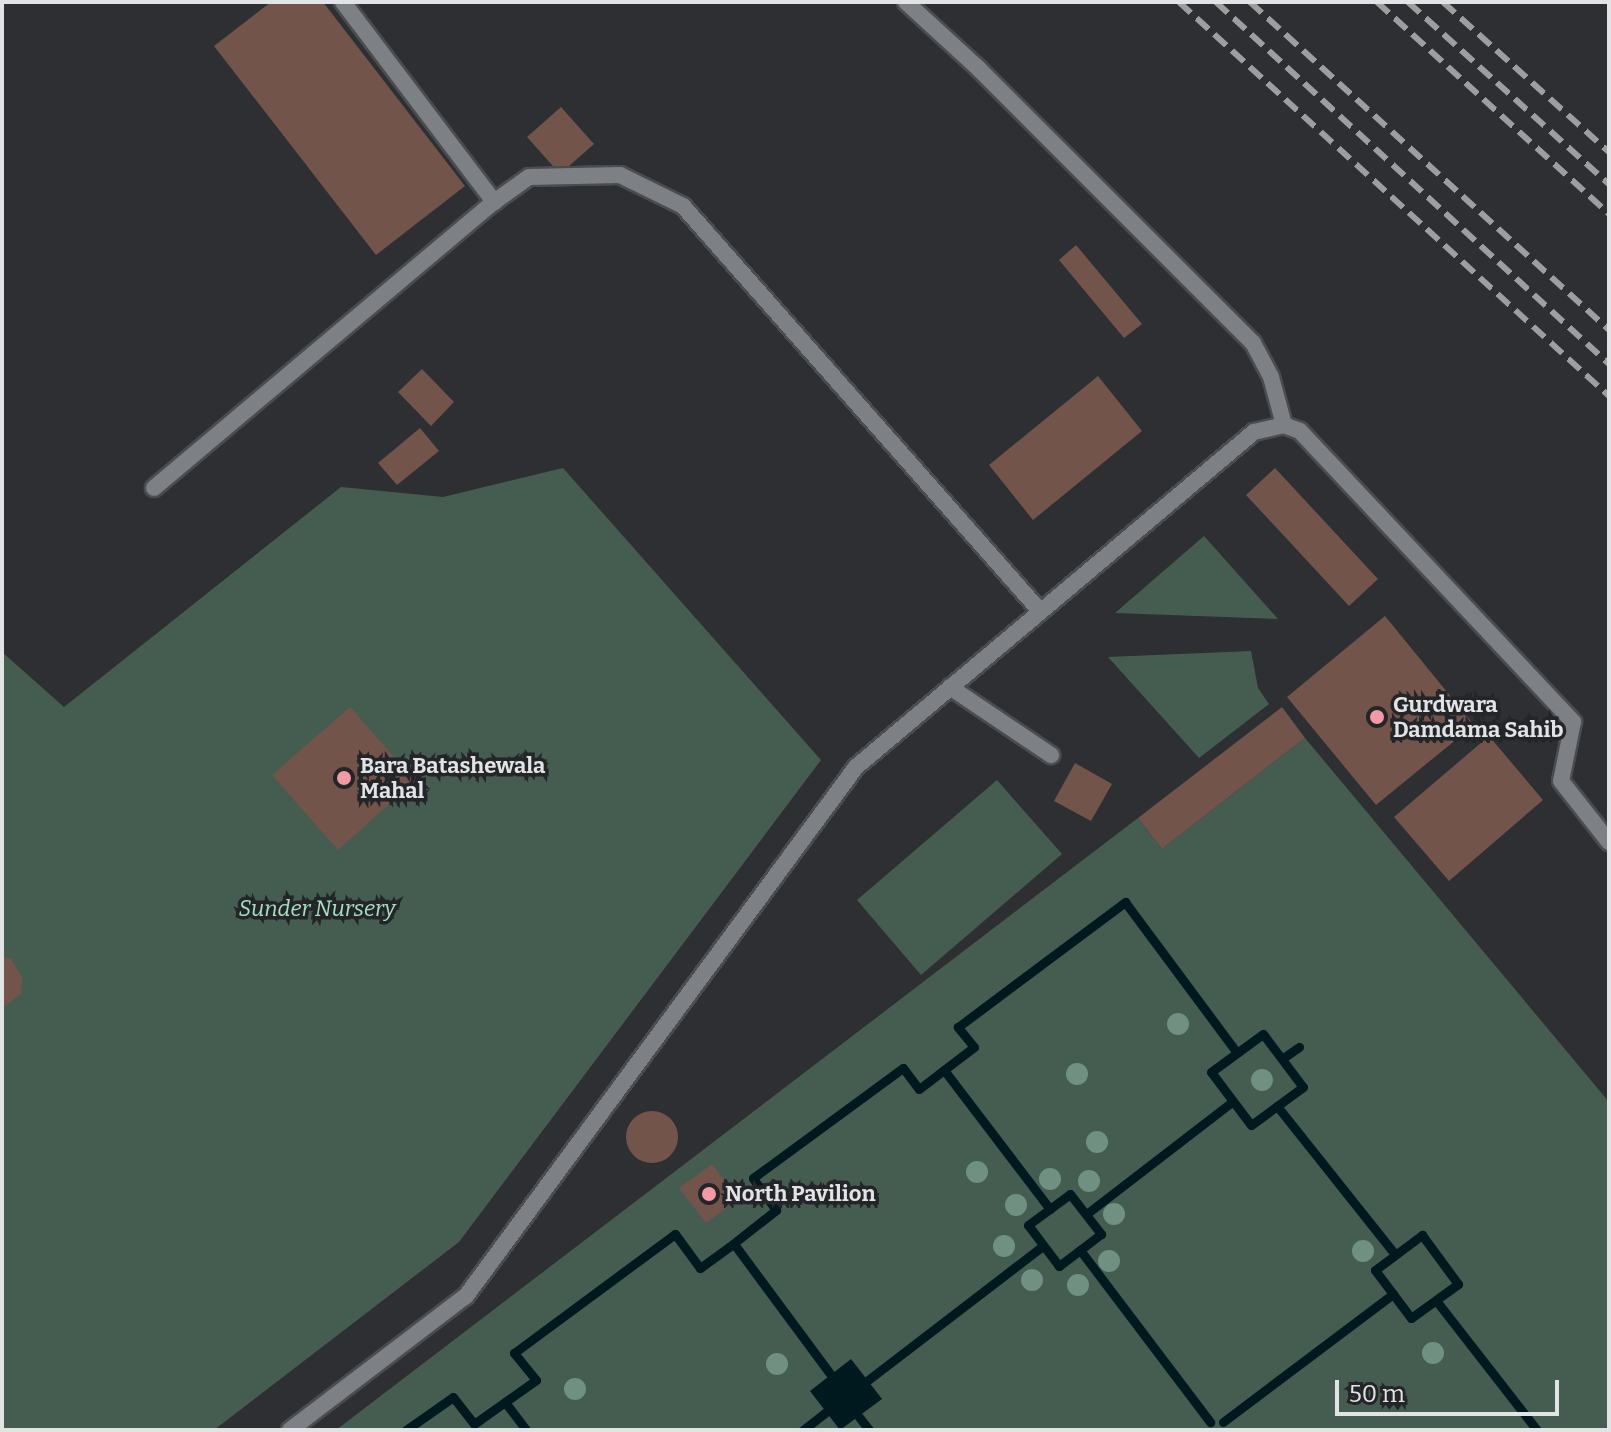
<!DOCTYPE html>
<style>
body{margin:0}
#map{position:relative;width:1611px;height:1432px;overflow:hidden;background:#2d2f32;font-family:Bitter,serif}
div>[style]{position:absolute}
.green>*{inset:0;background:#445d50}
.water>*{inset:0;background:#00191e}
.stream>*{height:9px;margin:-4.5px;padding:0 4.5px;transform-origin:4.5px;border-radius:4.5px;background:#00191e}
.building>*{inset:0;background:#73544b}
.round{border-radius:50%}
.roads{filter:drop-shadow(2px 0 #4a4c4f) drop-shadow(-2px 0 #4a4c4f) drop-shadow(0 2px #4a4c4f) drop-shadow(0 -2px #4a4c4f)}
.lane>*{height:16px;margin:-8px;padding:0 8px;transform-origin:8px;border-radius:8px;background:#7d8084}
.rail>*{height:6px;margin-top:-3px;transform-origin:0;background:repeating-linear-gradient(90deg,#9c9ea0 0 16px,transparent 0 24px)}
.trees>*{width:22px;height:22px;margin:-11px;border-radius:50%;background:#709081}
.dots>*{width:22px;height:22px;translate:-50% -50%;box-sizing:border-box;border:4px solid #232528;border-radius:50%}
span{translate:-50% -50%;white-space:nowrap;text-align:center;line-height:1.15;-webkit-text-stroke:7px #232528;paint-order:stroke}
.poi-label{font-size:22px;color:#e2e3e5;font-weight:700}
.left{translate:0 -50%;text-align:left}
.park-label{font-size:22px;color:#a6e0c1;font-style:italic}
.frame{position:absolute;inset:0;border:4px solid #e2e3e5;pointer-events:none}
.scale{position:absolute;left:1335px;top:1380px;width:224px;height:36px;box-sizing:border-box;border:4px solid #e2e3e5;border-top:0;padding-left:10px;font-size:24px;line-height:28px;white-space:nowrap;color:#e2e3e5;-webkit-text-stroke:6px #232528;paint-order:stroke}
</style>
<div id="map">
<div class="green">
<div style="clip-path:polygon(563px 468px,821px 760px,459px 1242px,214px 1430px,2px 1430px,2px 652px,64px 707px,341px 487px,443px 497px)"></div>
<div style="clip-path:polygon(1204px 536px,1278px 619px,1115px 613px)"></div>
<div style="clip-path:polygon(1251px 651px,1258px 688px,1269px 704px,1199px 758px,1108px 657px)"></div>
<div style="clip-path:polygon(1305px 738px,1609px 1102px,1609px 1430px,336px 1430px,1138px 818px,1162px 849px)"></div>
<div style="clip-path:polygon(997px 780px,1062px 854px,921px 975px,857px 900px)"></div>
</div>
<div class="water">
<div style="clip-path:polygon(851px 1359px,882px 1399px,840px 1430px,810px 1391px)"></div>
</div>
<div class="stream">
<div style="left:1263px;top:1034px;width:66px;rotate:53deg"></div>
<div style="left:1303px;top:1087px;width:64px;rotate:143.8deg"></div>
<div style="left:1251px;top:1125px;width:66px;rotate:-127deg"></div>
<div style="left:1211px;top:1072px;width:64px;rotate:-36.2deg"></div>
<div style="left:1286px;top:1056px;width:16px;rotate:-35deg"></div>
<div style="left:944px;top:1070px;width:175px;rotate:52.7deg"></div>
<div style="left:1277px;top:1106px;width:188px;rotate:51.5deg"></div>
<div style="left:1070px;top:1194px;width:51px;rotate:52.2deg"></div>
<div style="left:1101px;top:1234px;width:53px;rotate:142.7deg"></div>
<div style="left:1059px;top:1266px;width:51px;rotate:-127.1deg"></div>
<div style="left:1028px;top:1225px;width:52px;rotate:-36.4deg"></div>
<div style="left:1089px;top:1212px;width:177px;rotate:-37.6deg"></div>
<div style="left:1422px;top:1235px;width:61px;rotate:53.7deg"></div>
<div style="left:1458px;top:1284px;width:58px;rotate:144.1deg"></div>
<div style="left:1411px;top:1318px;width:60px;rotate:-126.9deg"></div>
<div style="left:1375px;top:1270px;width:59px;rotate:-36.7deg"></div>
<div style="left:737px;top:1248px;width:158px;rotate:53.5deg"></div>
<div style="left:1080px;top:1250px;width:216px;rotate:52.9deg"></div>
<div style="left:1438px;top:1303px;width:161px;rotate:52.1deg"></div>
<div style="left:868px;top:1380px;width:217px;rotate:-37.5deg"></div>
<div style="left:505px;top:1402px;width:35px;rotate:53deg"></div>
<div style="left:859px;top:1417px;width:16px;rotate:52deg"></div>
<div style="left:1223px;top:1422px;width:213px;rotate:-37deg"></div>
<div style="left:406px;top:1430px;width:57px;rotate:-35.1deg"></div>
<div style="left:453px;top:1397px;width:34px;rotate:52deg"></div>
<div style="left:474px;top:1424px;width:76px;rotate:-35.4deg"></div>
<div style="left:536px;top:1380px;width:35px;rotate:-129deg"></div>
<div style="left:514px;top:1353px;width:200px;rotate:-36.5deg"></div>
<div style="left:675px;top:1234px;width:42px;rotate:53.7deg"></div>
<div style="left:700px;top:1268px;width:36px;rotate:-36deg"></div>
<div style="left:729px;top:1247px;width:60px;rotate:-38.2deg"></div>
<div style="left:776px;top:1210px;width:39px;rotate:-126deg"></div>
<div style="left:753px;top:1178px;width:186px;rotate:-36.3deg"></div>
<div style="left:903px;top:1068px;width:26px;rotate:53deg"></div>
<div style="left:919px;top:1089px;width:69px;rotate:-37.4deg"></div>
<div style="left:974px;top:1047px;width:26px;rotate:-129deg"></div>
<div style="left:958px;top:1027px;width:209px;rotate:-36.8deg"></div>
<div style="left:1125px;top:902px;width:188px;rotate:53.4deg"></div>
<div style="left:803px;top:1430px;width:31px;rotate:-38deg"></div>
</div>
<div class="building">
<div style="clip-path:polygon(271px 2px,323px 2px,465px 186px,376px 255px,214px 46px)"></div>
<div style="clip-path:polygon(561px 107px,594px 144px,560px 174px,527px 137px)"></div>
<div style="clip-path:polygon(1076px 245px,1142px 324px,1124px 338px,1059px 260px)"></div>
<div style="clip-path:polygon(422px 369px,454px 402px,431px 426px,398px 392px)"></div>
<div style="clip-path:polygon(1098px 376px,1142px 431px,1033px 520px,989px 465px)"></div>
<div style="clip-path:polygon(420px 428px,439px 451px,397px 485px,378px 463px)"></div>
<div style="clip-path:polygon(1275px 468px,1378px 579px,1349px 606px,1246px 495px)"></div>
<div style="clip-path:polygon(1385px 616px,1474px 725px,1376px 805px,1287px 697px)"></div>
<div style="clip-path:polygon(350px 707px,415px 781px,338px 850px,272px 775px)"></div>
<div style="clip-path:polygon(1282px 707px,1305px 738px,1162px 849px,1138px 818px)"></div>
<div style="clip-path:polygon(1489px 736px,1543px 800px,1449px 881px,1394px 817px)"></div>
<div style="clip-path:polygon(1075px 763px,1112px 784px,1091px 821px,1054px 801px)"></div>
<div style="clip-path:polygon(2px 957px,11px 959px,22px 977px,21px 994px,2px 1008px)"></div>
<div class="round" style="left:626px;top:1111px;width:52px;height:52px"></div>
<div style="clip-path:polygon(712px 1164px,738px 1199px,706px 1223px,679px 1188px)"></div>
</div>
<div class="roads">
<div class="lane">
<div style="left:343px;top:2px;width:251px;rotate:52.9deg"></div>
<div style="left:906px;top:2px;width:98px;rotate:42.5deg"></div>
<div style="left:978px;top:68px;width:389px;rotate:45deg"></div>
<div style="left:1253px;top:343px;width:38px;rotate:62deg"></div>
<div style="left:1271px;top:377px;width:50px;rotate:74.8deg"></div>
<div style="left:154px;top:488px;width:444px;rotate:-40.1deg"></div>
<div style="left:494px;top:202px;width:43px;rotate:-35.5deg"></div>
<div style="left:529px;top:177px;width:91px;rotate:-1.3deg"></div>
<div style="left:620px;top:175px;width:70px;rotate:26.2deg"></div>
<div style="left:683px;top:206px;width:540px;rotate:48.6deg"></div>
<div style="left:950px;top:687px;width:122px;rotate:34deg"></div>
<div style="left:290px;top:1430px;width:221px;rotate:-37.3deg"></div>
<div style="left:466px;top:1296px;width:657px;rotate:-53.6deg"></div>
<div style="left:856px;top:767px;width:520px;rotate:-40.09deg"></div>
<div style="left:1254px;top:432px;width:31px;rotate:-13deg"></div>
<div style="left:1284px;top:425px;width:17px;rotate:21deg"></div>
<div style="left:1300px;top:431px;width:399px;rotate:46.8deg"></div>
<div style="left:1573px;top:722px;width:60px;rotate:101.5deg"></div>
<div style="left:1561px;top:781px;width:78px;rotate:51.8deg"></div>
</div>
</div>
<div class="rail">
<div style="left:1179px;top:2px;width:583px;rotate:42.5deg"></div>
<div style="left:1216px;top:2px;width:534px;rotate:42.65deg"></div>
<div style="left:1250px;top:2px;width:486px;rotate:42.4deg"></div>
<div style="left:1377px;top:2px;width:314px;rotate:42.4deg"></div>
<div style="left:1408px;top:2px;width:271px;rotate:42.2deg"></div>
<div style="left:1443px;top:2px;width:224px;rotate:42.1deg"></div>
</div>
<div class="trees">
<div style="left:1178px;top:1024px"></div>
<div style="left:1077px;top:1074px"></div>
<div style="left:1262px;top:1080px"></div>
<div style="left:1097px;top:1142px"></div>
<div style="left:977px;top:1172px"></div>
<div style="left:1050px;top:1179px"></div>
<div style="left:1089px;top:1181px"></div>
<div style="left:1016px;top:1205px"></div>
<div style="left:1114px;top:1214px"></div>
<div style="left:1004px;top:1246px"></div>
<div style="left:1363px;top:1251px"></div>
<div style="left:1109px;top:1261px"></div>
<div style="left:1032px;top:1280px"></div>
<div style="left:1078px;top:1285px"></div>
<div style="left:1433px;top:1353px"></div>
<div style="left:777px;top:1364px"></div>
<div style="left:575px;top:1389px"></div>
</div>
<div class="dots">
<div style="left:1377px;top:717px;background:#f49aa4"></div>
<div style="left:344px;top:778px;background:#f49aa4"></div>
<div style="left:709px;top:1194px;background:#f49aa4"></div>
</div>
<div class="poi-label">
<span class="left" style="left:1393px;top:717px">Gurdwara<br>Damdama Sahib</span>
<span class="left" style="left:360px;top:778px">Bara Batashewala<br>Mahal</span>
<span class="left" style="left:725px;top:1194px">North Pavilion</span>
</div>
<div class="park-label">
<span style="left:317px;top:909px">Sunder Nursery</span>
</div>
<div class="frame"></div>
<div class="scale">50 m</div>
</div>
